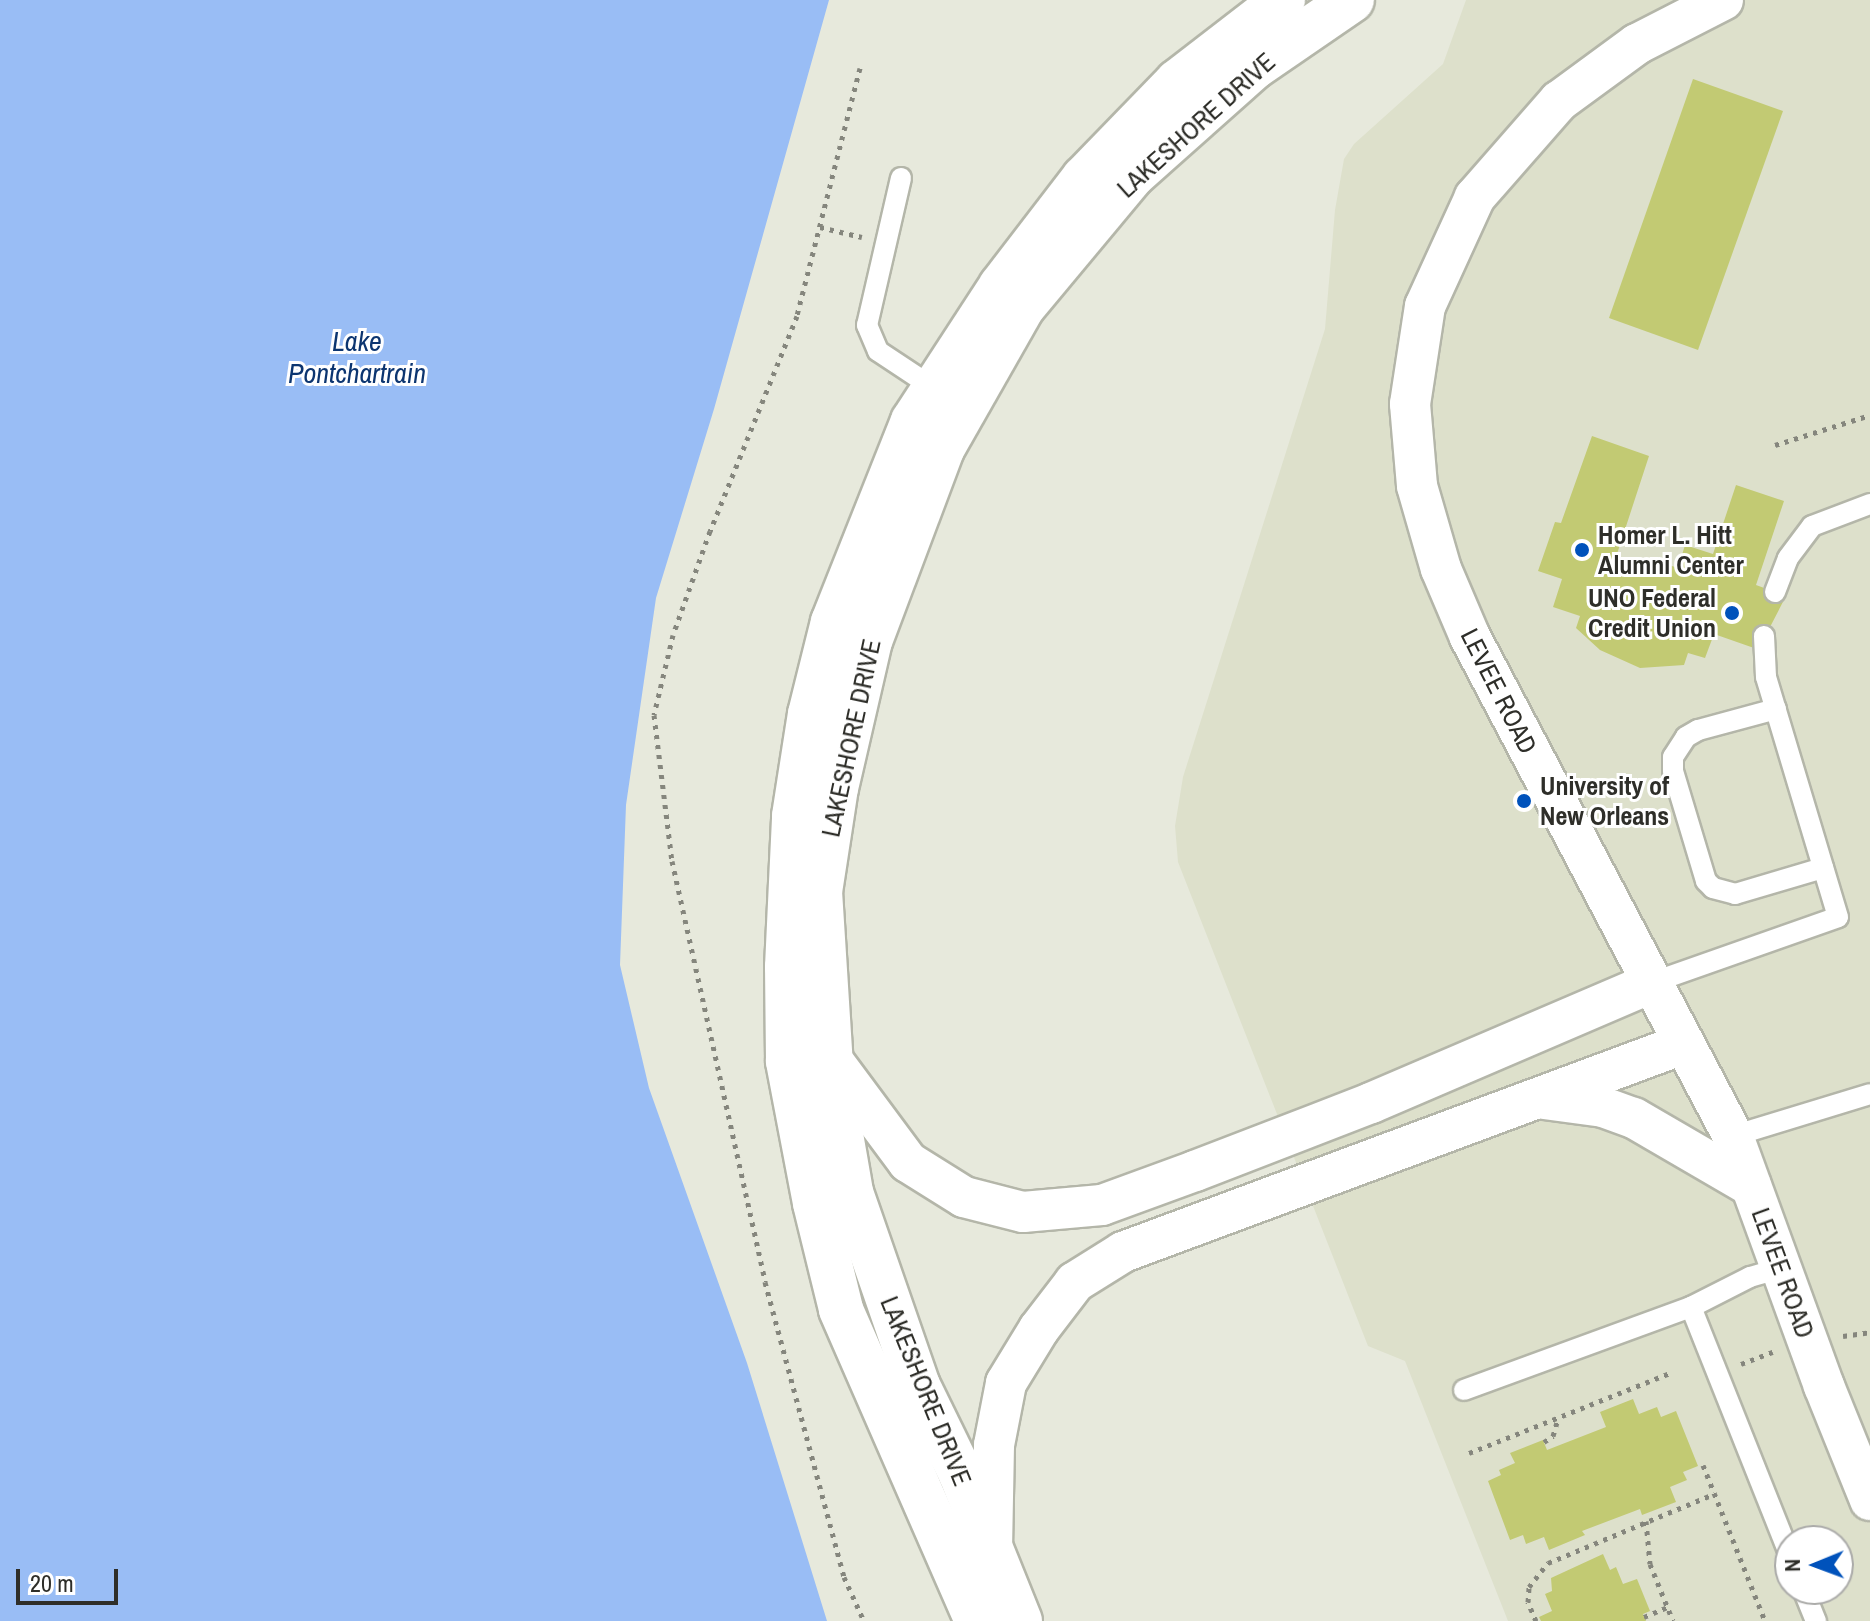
<!DOCTYPE html>
<style>
body{margin:0}
#map{position:relative;width:1870px;height:1621px;overflow:hidden;background:#e7e9dc;font-family:"Archivo Narrow",sans-serif}
div>[style]{position:absolute}
.built>*{inset:0;background:#dde0cb}
.water>*{inset:0;background:#99bdf5}
.building>*{inset:0;background:#c2ca73}
.path>*{height:5px;margin-top:-2.5px;transform-origin:0;background:repeating-linear-gradient(90deg,#85867d 0 4px,transparent 0 10px)}
.roads{filter:drop-shadow(2px 0 #b4b6a9) drop-shadow(-2px 0 #b4b6a9) drop-shadow(0 2px #b4b6a9) drop-shadow(0 -2px #b4b6a9)}
.service>*{height:20px;margin:-10px;padding:0 10px;transform-origin:10px;border-radius:10px;background:#fff}
.minor>*{height:40px;margin:-20px;padding:0 20px;transform-origin:20px;border-radius:20px;background:#fff}
.tertiary>*{height:44px;margin:-22px;padding:0 22px;transform-origin:22px;border-radius:22px;background:#fff}
.dots>*{width:22px;height:22px;translate:-50% -50%;box-sizing:border-box;border:4px solid #fff;border-radius:50%}
span{translate:-50% -50%;white-space:nowrap;text-align:center;line-height:1.15;-webkit-text-stroke:6px #fff;paint-order:stroke}
.street-label{font-size:26px;color:#2e2e29}
.poi-label{font-size:26px;color:#2e2e29;font-weight:700}
.left{translate:0 -50%;text-align:left}
.right{translate:-100% -50%;text-align:right}
.water-label{font-size:28px;color:#0c3570;font-style:italic}
.north{position:absolute;left:1774px;top:1525px;width:80px;height:80px;box-sizing:border-box;background:#fff;border:2px solid #ababa9;border-radius:50%;rotate:269deg;font-size:22px;font-weight:700;line-height:32px;text-align:center;color:#2e2e29}
.north::after{content:'';display:block;margin:auto;width:28px;height:36px;background:#0052bb;clip-path:polygon(50% 0,100% 100%,50% 72%,0 100%)}
.scale{position:absolute;left:16px;top:1569px;width:102px;height:36px;box-sizing:border-box;border:4px solid #2e2e29;border-top:0;padding-left:10px;font-size:24px;line-height:28px;white-space:nowrap;color:#2e2e29;-webkit-text-stroke:6px #fff;paint-order:stroke}
</style>
<div id="map">
<div class="built">
<div style="clip-path:polygon(evenodd,1466px 0,1870px 0,1870px 1621px,1508px 1621px,1405px 1361px,1368px 1346px,1178px 862px,1175px 826px,1183px 777px,1325px 329px,1335px 210px,1344px 159px,1354px 144px,1443px 64px,1466px 0,1790px 1541px,1838px 1541px,1838px 1589px,1790px 1589px,1790px 1541px)"></div>
</div>
<div class="water">
<div style="clip-path:polygon(0 0,829px 0,714px 409px,656px 598px,626px 805px,620px 965px,649px 1088px,747px 1363px,827px 1621px,0 1621px)"></div>
</div>
<div class="building">
<div style="clip-path:polygon(1693px 79px,1783px 111px,1698px 350px,1609px 318px)"></div>
<div style="clip-path:polygon(1592px 436px,1649px 456px,1616px 557px,1645px 568px,1648px 558px,1678px 568px,1685px 545px,1713px 554px,1736px 485px,1784px 501px,1756px 585px,1786px 596px,1769px 629px,1754px 648px,1714px 634px,1705px 658px,1688px 653px,1684px 665px,1640px 668px,1600px 650px,1576px 628px,1580px 616px,1553px 607px,1562px 579px,1538px 571px,1555px 522px,1561px 523px)"></div>
<div style="clip-path:polygon(1633px 1399px,1639px 1414px,1657px 1407px,1661px 1417px,1676px 1411px,1698px 1466px,1683px 1472px,1687px 1480px,1670px 1487px,1676px 1502px,1642px 1515px,1640px 1509px,1582px 1531px,1585px 1535px,1549px 1550px,1544px 1537px,1526px 1544px,1523px 1535px,1510px 1540px,1488px 1481px,1501px 1475px,1499px 1470px,1515px 1463px,1510px 1453px,1543px 1440px,1547px 1450px,1606px 1427px,1600px 1412px)"></div>
<div style="clip-path:polygon(1603px 1554px,1610px 1570px,1616px 1567px,1623px 1584px,1637px 1579px,1650px 1611px,1643px 1614px,1646px 1621px,1541px 1621px,1539px 1617px,1552px 1611px,1545px 1594px,1552px 1591px,1551px 1578px)"></div>
</div>
<div class="path">
<div style="left:860px;top:68px;width:256px;rotate:104.3deg"></div>
<div style="left:797px;top:316px;width:232px;rotate:112deg"></div>
<div style="left:710px;top:531px;width:110px;rotate:109.6deg"></div>
<div style="left:673px;top:635px;width:82px;rotate:103.4deg"></div>
<div style="left:654px;top:715px;width:147px;rotate:83deg"></div>
<div style="left:672px;top:861px;width:431px;rotate:77.5deg"></div>
<div style="left:765px;top:1282px;width:305px;rotate:75deg"></div>
<div style="left:844px;top:1577px;width:48px;rotate:65.6deg"></div>
<div style="left:820px;top:227px;width:43px;rotate:13.4deg"></div>
<div style="left:1775px;top:445px;width:100px;rotate:-17.5deg"></div>
<div style="left:1843px;top:1336px;width:27px;rotate:-8deg"></div>
<div style="left:1741px;top:1364px;width:34px;rotate:-21deg"></div>
<div style="left:1544px;top:1442px;width:11px;rotate:-34deg"></div>
<div style="left:1553px;top:1436px;width:19px;rotate:-74deg"></div>
<div style="left:1469px;top:1453px;width:216px;rotate:-21.7deg"></div>
<div style="left:1703px;top:1465px;width:168px;rotate:68.3deg"></div>
<div style="left:1646px;top:1521px;width:43px;rotate:84.7deg"></div>
<div style="left:1650px;top:1564px;width:61px;rotate:68deg"></div>
<div style="left:1644px;top:1617px;width:25px;rotate:-23deg"></div>
<div style="left:1536px;top:1621px;width:21px;rotate:-113deg"></div>
<div style="left:1528px;top:1602px;width:15px;rotate:-86deg"></div>
<div style="left:1529px;top:1587px;width:31px;rotate:-52deg"></div>
<div style="left:1548px;top:1563px;width:180px;rotate:-22.6deg"></div>
</div>
<div class="roads">
<div class="service">
<div style="left:901px;top:178px;width:151px;rotate:103deg"></div>
<div style="left:867px;top:325px;width:28px;rotate:67deg"></div>
<div style="left:878px;top:351px;width:67px;rotate:33.5deg"></div>
<div style="left:1775px;top:592px;width:36px;rotate:-69deg"></div>
<div style="left:1788px;top:558px;width:40px;rotate:-53deg"></div>
<div style="left:1812px;top:526px;width:62px;rotate:-20.8deg"></div>
<div style="left:1776px;top:709px;width:81px;rotate:164.9deg"></div>
<div style="left:1698px;top:730px;width:14px;rotate:150deg"></div>
<div style="left:1686px;top:737px;width:24px;rotate:123deg"></div>
<div style="left:1673px;top:757px;width:14px;rotate:90deg"></div>
<div style="left:1673px;top:771px;width:115px;rotate:73.3deg"></div>
<div style="left:1706px;top:881px;width:10px;rotate:45deg"></div>
<div style="left:1713px;top:888px;width:23px;rotate:15deg"></div>
<div style="left:1735px;top:894px;width:92px;rotate:-16.5deg"></div>
<div style="left:1651px;top:983px;width:198px;rotate:-19.4deg"></div>
<div style="left:1838px;top:917px;width:251px;rotate:-106.7deg"></div>
<div style="left:1766px;top:677px;width:41px;rotate:-92.8deg"></div>
<div style="left:1733px;top:1136px;width:143px;rotate:-17deg"></div>
<div style="left:1691px;top:1307px;width:66px;rotate:-27deg"></div>
<div style="left:1750px;top:1277px;width:32px;rotate:-16deg"></div>
<div style="left:1464px;top:1390px;width:242px;rotate:-20.1deg"></div>
<div style="left:1691px;top:1307px;width:268px;rotate:68.3deg"></div>
<div style="left:1803px;top:1589px;width:35px;rotate:68deg"></div>
</div>
<div class="minor">
<div style="left:1723px;top:0;width:97px;rotate:152.9deg"></div>
<div style="left:1637px;top:44px;width:97px;rotate:143.8deg"></div>
<div style="left:1559px;top:101px;width:128px;rotate:131.2deg"></div>
<div style="left:1475px;top:197px;width:120px;rotate:114.6deg"></div>
<div style="left:1425px;top:306px;width:99px;rotate:98.7deg"></div>
<div style="left:1410px;top:404px;width:82px;rotate:85.1deg"></div>
<div style="left:1417px;top:486px;width:86px;rotate:73.9deg"></div>
<div style="left:1441px;top:569px;width:74px;rotate:66.9deg"></div>
<div style="left:1470px;top:637px;width:564px;rotate:62.21deg"></div>
<div style="left:1733px;top:1136px;width:266px;rotate:70deg"></div>
<div style="left:1824px;top:1386px;width:123px;rotate:68deg"></div>
<div style="left:830px;top:1057px;width:131px;rotate:53.4deg"></div>
<div style="left:908px;top:1162px;width:66px;rotate:32deg"></div>
<div style="left:964px;top:1197px;width:61px;rotate:14.3deg"></div>
<div style="left:1023px;top:1212px;width:79px;rotate:-5.1deg"></div>
<div style="left:1102px;top:1205px;width:99px;rotate:-20.1deg"></div>
<div style="left:1195px;top:1171px;width:189px;rotate:-21.1deg"></div>
<div style="left:1371px;top:1103px;width:305px;rotate:-23.2deg"></div>
<div style="left:1544px;top:1099px;width:60px;rotate:7.7deg"></div>
<div style="left:1603px;top:1107px;width:33px;rotate:20deg"></div>
<div style="left:1634px;top:1118px;width:135px;rotate:30.2deg"></div>
<div style="left:992px;top:1549px;width:104px;rotate:-88.9deg"></div>
<div style="left:994px;top:1445px;width:63px;rotate:-79deg"></div>
<div style="left:1006px;top:1383px;width:63px;rotate:-58.6deg"></div>
<div style="left:1039px;top:1329px;width:59px;rotate:-52.5deg"></div>
<div style="left:1075px;top:1282px;width:57px;rotate:-32deg"></div>
<div style="left:1123px;top:1252px;width:597px;rotate:-20.38deg"></div>
</div>
<div class="tertiary">
<div style="left:977px;top:1621px;width:340px;rotate:-113.6deg"></div>
<div style="left:841px;top:1309px;width:109px;rotate:-103.8deg"></div>
<div style="left:815px;top:1203px;width:145px;rotate:-100.8deg"></div>
<div style="left:788px;top:1061px;width:94px;rotate:-90.6deg"></div>
<div style="left:787px;top:967px;width:151px;rotate:-87.3deg"></div>
<div style="left:794px;top:816px;width:103px;rotate:-81.1deg"></div>
<div style="left:810px;top:714px;width:95px;rotate:-76deg"></div>
<div style="left:833px;top:622px;width:216px;rotate:-68.3deg"></div>
<div style="left:913px;top:421px;width:161px;rotate:-56.9deg"></div>
<div style="left:1001px;top:286px;width:136px;rotate:-52.5deg"></div>
<div style="left:1084px;top:178px;width:134px;rotate:-45.9deg"></div>
<div style="left:1177px;top:82px;width:134px;rotate:-37.7deg"></div>
<div style="left:1020px;top:1621px;width:158px;rotate:-111.9deg"></div>
<div style="left:961px;top:1474px;width:98px;rotate:-116deg"></div>
<div style="left:918px;top:1386px;width:205px;rotate:-109.1deg"></div>
<div style="left:851px;top:1192px;width:112px;rotate:-99.8deg"></div>
<div style="left:832px;top:1082px;width:190px;rotate:-93.6deg"></div>
<div style="left:820px;top:892px;width:105px;rotate:-81.3deg"></div>
<div style="left:836px;top:788px;width:151px;rotate:-77deg"></div>
<div style="left:870px;top:641px;width:205px;rotate:-69.4deg"></div>
<div style="left:942px;top:449px;width:162px;rotate:-60.4deg"></div>
<div style="left:1022px;top:308px;width:173px;rotate:-50.2deg"></div>
<div style="left:1133px;top:175px;width:161px;rotate:-41.7deg"></div>
<div style="left:1253px;top:68px;width:120px;rotate:-34.5deg"></div>
</div>
</div>
<div class="dots">
<div style="left:1582px;top:550px;background:#0052bb"></div>
<div style="left:1732px;top:613px;background:#0052bb"></div>
<div style="left:1524px;top:801px;background:#0052bb"></div>
</div>
<div class="street-label">
<span style="left:1196px;top:125px;rotate:-42deg">LAKESHORE DRIVE</span>
<span style="left:1499px;top:691px;rotate:63deg">LEVEE ROAD</span>
<span style="left:851px;top:738px;rotate:-78deg">LAKESHORE DRIVE</span>
<span style="left:1783px;top:1273px;rotate:70deg">LEVEE ROAD</span>
<span style="left:926px;top:1391px;rotate:68deg">LAKESHORE DRIVE</span>
</div>
<div class="poi-label">
<span class="left" style="left:1598px;top:550px">Homer L. Hitt<br>Alumni Center</span>
<span class="right" style="left:1716px;top:613px">UNO Federal<br>Credit Union</span>
<span class="left" style="left:1540px;top:801px">University of<br>New Orleans</span>
</div>
<div class="water-label">
<span style="left:357px;top:357px">Lake<br>Pontchartrain</span>
</div>
<div class="north">N</div>
<div class="scale">20 m</div>
</div>
